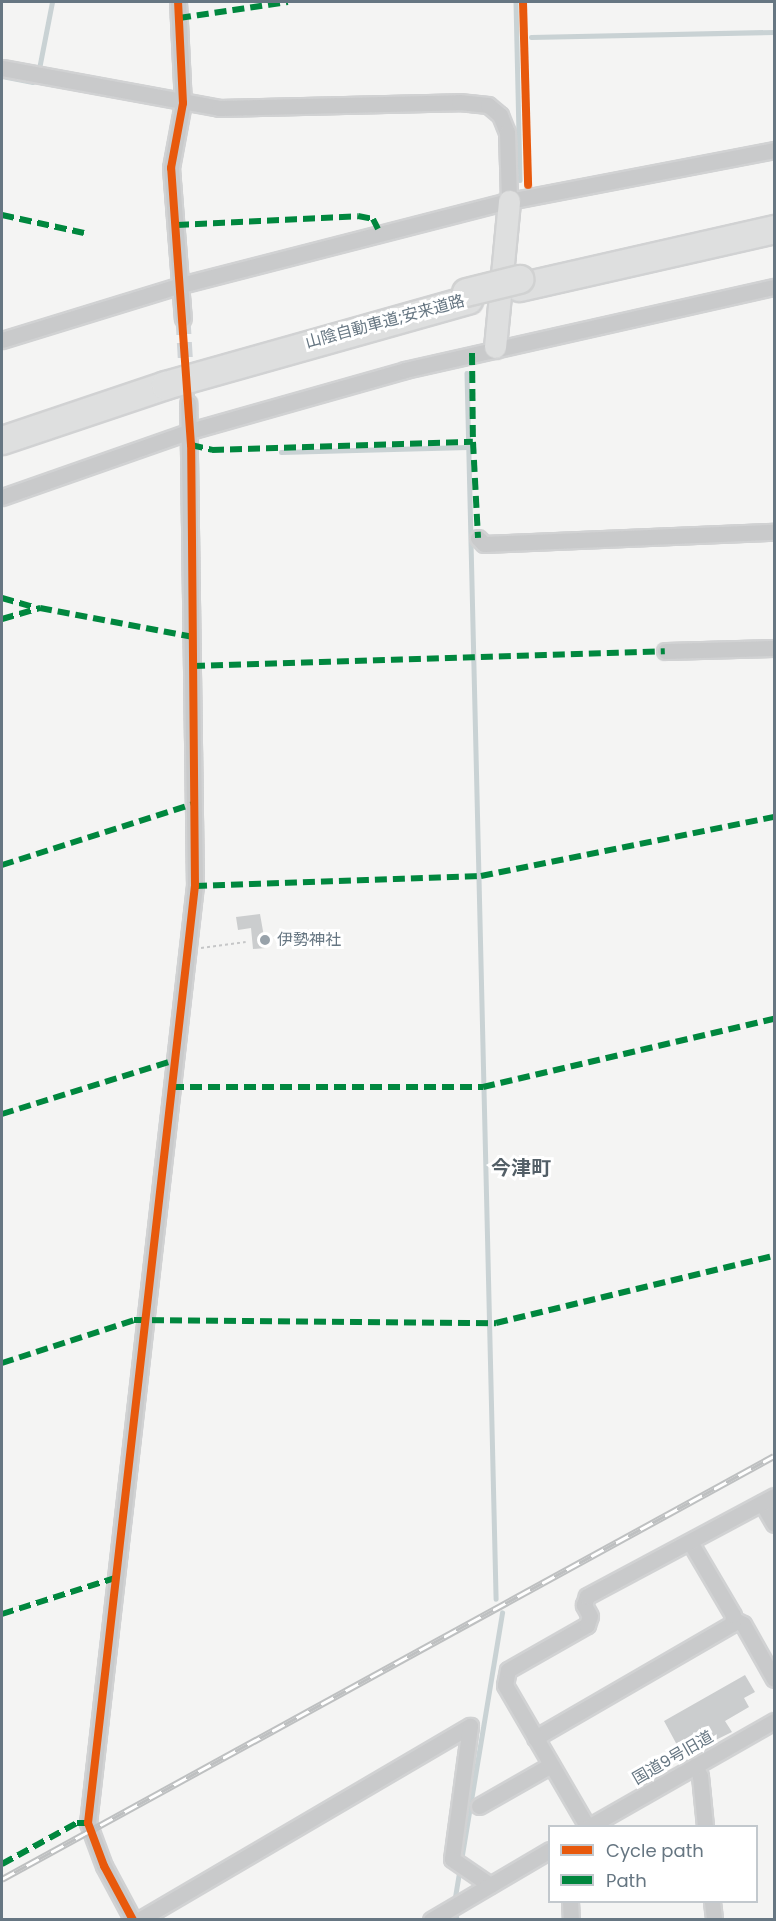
<!DOCTYPE html>
<meta charset="utf-8">
<style>
body{margin:0}
#map{position:relative;width:776px;height:1921px;overflow:hidden;background:#f4f4f3;font-family:Poppins,"Noto Sans JP",sans-serif}
div>[style]{position:absolute}
.stream>*{height:4.5px;margin:-2.25px;padding:0 2.25px;transform-origin:2.25px;border-radius:2.25px;background:#c9d2d4}
.building>*{inset:0;background:#cbcdce}
.street-tunnel>*{height:15px;margin-top:-7.5px;transform-origin:0;background:repeating-linear-gradient(90deg,#d0d4d7 0 15px,transparent 0 23px)}
.path>*{height:2px;margin-top:-1px;transform-origin:0;background:repeating-linear-gradient(90deg,#c6c7c8 0 3px,transparent 0 6px)}
.roads{filter:drop-shadow(2px 0 #d1d2d3) drop-shadow(-2px 0 #d1d2d3) drop-shadow(0 2px #d1d2d3) drop-shadow(0 -2px #d1d2d3)}
.street>*{height:15px;margin:-7.5px;padding:0 7.5px;transform-origin:7.5px;border-radius:7.5px;background:#c9cacb}
.secondary>*{height:21px;margin:-10.5px;padding:0 10.5px;transform-origin:10.5px;border-radius:10.5px;background:#dedfdf}
.highway>*{height:27px;margin:-13.5px;padding:0 13.5px;transform-origin:13.5px;border-radius:13.5px;background:#dedfdf}
.rail>*{height:7px;margin-top:-3.5px;transform-origin:0;background:repeating-linear-gradient(90deg,#fff 0 14px,#bec0c1 0 28px);box-sizing:border-box;border-block:2px solid #bec0c1}
.bridges{filter:drop-shadow(2px 0 #d1d2d2) drop-shadow(-2px 0 #d1d2d2) drop-shadow(0 2px #d1d2d2) drop-shadow(0 -2px #d1d2d2)}
.highway-bridge>*{height:27px;margin:-13.5px;padding:0 13.5px;transform-origin:13.5px;border-radius:13.5px;background:#dedfdf}
.quiet>*{height:6px;margin-top:-3px;transform-origin:0;background:repeating-linear-gradient(90deg,#00873e 0 12px,transparent 0 18px)}
.cycleway>*{height:8px;margin:-4px;padding:0 4px;transform-origin:4px;border-radius:4px;background:#e8590c}
.dots>*{width:16px;height:16px;translate:-50% -50%;box-sizing:border-box;border:3px solid #fff;border-radius:50%}
span{translate:-50% -50%;white-space:nowrap;text-align:center;line-height:1.15;-webkit-text-stroke:6px #fff;paint-order:stroke}
.street-label{font-size:16px;color:#667682}
.poi-label{font-size:16px;color:#667682}
.left{translate:0 -50%;text-align:left}
.quarter-label{font-size:20px;color:#535f67;font-weight:700}
.frame{position:absolute;inset:0;border:3px solid #667682;pointer-events:none}
.legend{position:absolute;left:548px;top:1825px;width:210px;height:78px;box-sizing:border-box;background:#fff;border:2px solid #c2c8cd;margin:0;padding:8px 10px;list-style:none;font-size:18px;color:#667682}
.legend li{display:flex;align-items:center;gap:12px;height:30px}
.legend b{width:30px;border:2px solid #c2c8cd}
</style>
<div id="map">
<div class="stream">
<div style="left:516px;top:2px;width:178px;rotate:88.7deg"></div>
<div style="left:531px;top:37px;width:243px;rotate:-1.2deg"></div>
<div style="left:2px;top:76px;width:31px;rotate:11deg"></div>
<div style="left:32px;top:82px;width:15px;rotate:-62deg"></div>
<div style="left:39px;top:69px;width:68px;rotate:-79deg"></div>
<div style="left:467px;top:373px;width:1226px;rotate:88.64deg"></div>
<div style="left:281px;top:452px;width:187px;rotate:-1.5deg"></div>
<div style="left:455px;top:1897px;width:288px;rotate:-80.6deg"></div>
<div style="left:456px;top:1913px;width:7px;rotate:82deg"></div>
</div>
<div class="building">
<div style="clip-path:polygon(260px 914px,266px 948px,253px 949px,251px 928px,238px 930px,236px 917px)"></div>
<div style="clip-path:polygon(745px 1675px,755px 1692px,744px 1698px,749px 1707px,725px 1721px,732px 1732px,683px 1756px,664px 1721px)"></div>
</div>
<div class="street-tunnel">
<div style="left:183px;top:319px;width:84px;rotate:86.6deg"></div>
</div>
<div class="path">
<div style="left:201px;top:948px;width:45px;rotate:-7.6deg"></div>
</div>
<div class="roads">
<div class="street">
<div style="left:178px;top:2px;width:101px;rotate:87.2deg"></div>
<div style="left:183px;top:103px;width:66px;rotate:100.5deg"></div>
<div style="left:171px;top:168px;width:151px;rotate:85.5deg"></div>
<div style="left:2px;top:68px;width:221px;rotate:10.4deg"></div>
<div style="left:219px;top:108px;width:240px;rotate:-1.4deg"></div>
<div style="left:459px;top:102px;width:29px;rotate:6deg"></div>
<div style="left:488px;top:105px;width:16px;rotate:40deg"></div>
<div style="left:500px;top:115px;width:18px;rotate:68deg"></div>
<div style="left:507px;top:132px;width:69px;rotate:88.3deg"></div>
<div style="left:2px;top:340px;width:187px;rotate:-17.1deg"></div>
<div style="left:181px;top:285px;width:339px;rotate:-14.4deg"></div>
<div style="left:509px;top:201px;width:270px;rotate:-10.9deg"></div>
<div style="left:2px;top:497px;width:199px;rotate:-19.3deg"></div>
<div style="left:190px;top:431px;width:223px;rotate:-15.8deg"></div>
<div style="left:405px;top:370px;width:378px;rotate:-12.7deg"></div>
<div style="left:478px;top:538px;width:8px;rotate:45deg"></div>
<div style="left:484px;top:544px;width:290px;rotate:-2.4deg"></div>
<div style="left:665px;top:651px;width:109px;rotate:-1.6deg"></div>
<div style="left:762px;top:1503px;width:24px;rotate:60deg"></div>
<div style="left:733px;top:1619px;width:11px;rotate:27deg"></div>
<div style="left:743px;top:1624px;width:63px;rotate:60.6deg"></div>
<div style="left:535px;top:1738px;width:228px;rotate:-30.1deg"></div>
<div style="left:732px;top:1624px;width:9px;rotate:-84deg"></div>
<div style="left:733px;top:1615px;width:85px;rotate:-120.5deg"></div>
<div style="left:695px;top:1766px;width:11px;rotate:63deg"></div>
<div style="left:700px;top:1776px;width:50px;rotate:84.3deg"></div>
<div style="left:479px;top:1806px;width:83px;rotate:-29.7deg"></div>
<div style="left:587px;top:1826px;width:163px;rotate:-120.2deg"></div>
<div style="left:505px;top:1685px;width:15px;rotate:-79deg"></div>
<div style="left:508px;top:1670px;width:91px;rotate:-29.7deg"></div>
<div style="left:587px;top:1625px;width:9px;rotate:-72deg"></div>
<div style="left:590px;top:1616px;width:13px;rotate:-119deg"></div>
<div style="left:584px;top:1605px;width:9px;rotate:-72deg"></div>
<div style="left:587px;top:1596px;width:212px;rotate:-28.1deg"></div>
<div style="left:590px;top:1826px;width:212px;rotate:-29.7deg"></div>
<div style="left:570px;top:1902px;width:18px;rotate:87deg"></div>
<div style="left:712px;top:1902px;width:16px;rotate:83deg"></div>
<div style="left:133px;top:1920px;width:61px;rotate:-118.2deg"></div>
<div style="left:104px;top:1866px;width:46px;rotate:-110.4deg"></div>
<div style="left:88px;top:1823px;width:943px;rotate:-83.49deg"></div>
<div style="left:195px;top:886px;width:483px;rotate:-90.8deg"></div>
<div style="left:139px;top:1920px;width:384px;rotate:-30.4deg"></div>
<div style="left:470px;top:1726px;width:134px;rotate:97.7deg"></div>
<div style="left:452px;top:1859px;width:46px;rotate:34.4deg"></div>
<div style="left:431px;top:1920px;width:138px;rotate:-30.5deg"></div>
</div>
<div class="secondary">
<div style="left:495px;top:347px;width:147px;rotate:-84.5deg"></div>
</div>
<div class="highway">
<div style="left:519px;top:287px;width:262px;rotate:-12.8deg"></div>
<div style="left:2px;top:440px;width:172px;rotate:-18.6deg"></div>
<div style="left:165px;top:385px;width:315px;rotate:-15.7deg"></div>
</div>
</div>
<div class="rail">
<div style="left:2px;top:1879px;width:880px;rotate:-28.72deg"></div>
</div>
<div class="bridges">
<div class="highway-bridge">
<div style="left:466px;top:292px;width:55px;rotate:-13.8deg"></div>
</div>
</div>
<div class="quiet">
<div style="left:179px;top:18px;width:110px;rotate:-8.4deg"></div>
<div style="left:2px;top:215px;width:84px;rotate:12.4deg"></div>
<div style="left:177px;top:225px;width:181px;rotate:-2.8deg"></div>
<div style="left:358px;top:216px;width:15px;rotate:11deg"></div>
<div style="left:373px;top:219px;width:11px;rotate:63deg"></div>
<div style="left:472px;top:353px;width:89px;rotate:89.4deg"></div>
<div style="left:191px;top:445px;width:22px;rotate:13deg"></div>
<div style="left:212px;top:450px;width:261px;rotate:-1.8deg"></div>
<div style="left:473px;top:442px;width:96px;rotate:87deg"></div>
<div style="left:2px;top:598px;width:35px;rotate:16deg"></div>
<div style="left:2px;top:619px;width:40px;rotate:-16deg"></div>
<div style="left:40px;top:608px;width:156px;rotate:10.7deg"></div>
<div style="left:193px;top:666px;width:472px;rotate:-1.8deg"></div>
<div style="left:2px;top:865px;width:201px;rotate:-17.7deg"></div>
<div style="left:195px;top:886px;width:286px;rotate:-2deg"></div>
<div style="left:481px;top:876px;width:299px;rotate:-11.4deg"></div>
<div style="left:172px;top:1087px;width:311px"></div>
<div style="left:483px;top:1087px;width:299px;rotate:-13.2deg"></div>
<div style="left:2px;top:1114px;width:181px;rotate:-17.3deg"></div>
<div style="left:2px;top:1363px;width:139px;rotate:-18deg"></div>
<div style="left:134px;top:1320px;width:362px;rotate:0.5deg"></div>
<div style="left:496px;top:1323px;width:286px;rotate:-13.6deg"></div>
<div style="left:2px;top:1614px;width:119px;rotate:-17.7deg"></div>
<div style="left:2px;top:1864px;width:85px;rotate:-28.7deg"></div>
<div style="left:77px;top:1823px;width:11px"></div>
</div>
<div class="cycleway">
<div style="left:523px;top:2px;width:183px;rotate:88.4deg"></div>
<div style="left:133px;top:1920px;width:61px;rotate:-118.2deg"></div>
<div style="left:104px;top:1866px;width:46px;rotate:-110.4deg"></div>
<div style="left:88px;top:1823px;width:943px;rotate:-83.49deg"></div>
<div style="left:195px;top:886px;width:441px;rotate:-90.5deg"></div>
<div style="left:191px;top:445px;width:278px;rotate:-94.1deg"></div>
<div style="left:171px;top:168px;width:66px;rotate:-79.5deg"></div>
<div style="left:183px;top:103px;width:101px;rotate:-92.8deg"></div>
</div>
<div class="dots">
<div style="left:265px;top:940px;background:#98a2aa"></div>
</div>
<div class="street-label">
<span style="left:385px;top:322px;rotate:-15deg">山陰自動車道;安来道路</span>
<span style="left:673px;top:1758px;rotate:-30deg">国道9号旧道</span>
</div>
<div class="poi-label">
<span class="left" style="left:277px;top:940px">伊勢神社</span>
</div>
<div class="quarter-label">
<span style="left:521px;top:1168px">今津町</span>
</div>
<div class="frame"></div>
<ul class="legend">
<li><b style="height:8px;background:#e8590c"></b>Cycle path</li>
<li><b style="height:8px;background:#00873e"></b>Path</li>
</ul>
</div>
